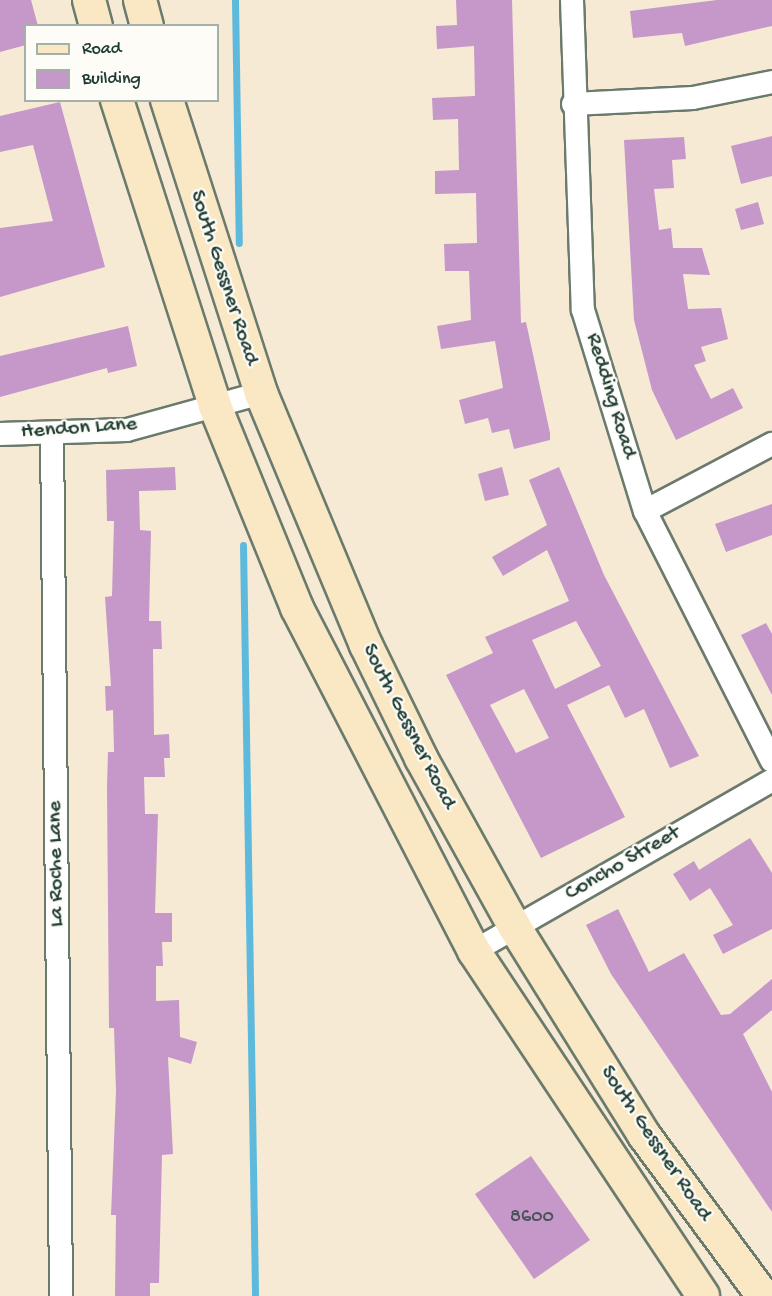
<!DOCTYPE html>
<style>
body{margin:0}
#map{position:relative;width:772px;height:1296px;overflow:hidden;background:#f6ead5;font-family:"Gochi Hand",sans-serif}
div>[style]{position:absolute}
.stream>*{height:7px;margin:-3.5px;padding:0 3.5px;transform-origin:3.5px;border-radius:3.5px;background:#5ebadc}
.building>*{inset:0;background:#c598c9}
.roads{filter:drop-shadow(2px 0 #6a7a6c) drop-shadow(-2px 0 #6a7a6c) drop-shadow(0 2px #6a7a6c) drop-shadow(0 -2px #6a7a6c)}
.minor>*{height:22px;margin:-11px;padding:0 11px;transform-origin:11px;border-radius:11px;background:#fff}
.secondary>*{height:32px;margin:-16px;padding:0 16px;transform-origin:16px;border-radius:16px;background:#fae7c3}
span{translate:-50% -50%;white-space:nowrap;text-align:center;line-height:1.15;-webkit-text-stroke:4.5px #fdfcf7;paint-order:stroke}
.number-label{font-size:20px;color:#485459}
.number-label span{-webkit-text-stroke-width:0}
.street-label{font-size:22px;color:#1f3d34}
.legend{position:absolute;left:24px;top:24px;width:195px;height:78px;box-sizing:border-box;background:#fdfcf7;border:2px solid #a4b0a9;margin:0;padding:8px 10px;list-style:none;font-size:18px;color:#1f3d34}
.legend li{display:flex;align-items:center;gap:12px;height:30px}
.legend b{width:30px;border:2px solid #a4b0a9}
</style>
<div id="map">
<div class="stream">
<div style="left:235px;top:0;width:243px;rotate:89.1deg"></div>
<div style="left:243px;top:545px;width:751px;rotate:89.08deg"></div>
</div>
<div class="building">
<div style="clip-path:polygon(0 0,31px 0,38px 26px,26px 26px,26px 45px,0 52px)"></div>
<div style="clip-path:polygon(456px 0,512px 0,521px 323px,526px 322px,550px 433px,550px 440px,514px 449px,509px 429px,492px 433px,488px 418px,465px 424px,459px 400px,503px 388px,495px 341px,441px 349px,437px 326px,471px 320px,469px 271px,445px 271px,444px 244px,477px 243px,476px 193px,435px 194px,435px 171px,459px 170px,458px 119px,433px 120px,432px 98px,475px 96px,474px 46px,437px 49px,436px 26px,457px 25px)"></div>
<div style="clip-path:polygon(717px 0,772px 0,772px 26px,685px 46px,682px 33px,633px 38px,630px 11px)"></div>
<div style="clip-path:polygon(60px 102px,105px 267px,0 297px,0 228px,53px 221px,33px 145px,0 152px,0 116px)"></div>
<div style="clip-path:polygon(772px 136px,772px 176px,741px 184px,731px 146px)"></div>
<div style="clip-path:polygon(684px 137px,686px 159px,672px 160px,674px 188px,654px 189px,659px 230px,671px 228px,673px 248px,702px 248px,710px 275px,683px 274px,688px 309px,721px 308px,728px 339px,701px 347px,706px 361px,694px 365px,711px 399px,733px 388px,743px 408px,676px 440px,652px 390px,634px 320px,624px 140px)"></div>
<div style="clip-path:polygon(758px 202px,764px 224px,741px 230px,735px 209px)"></div>
<div style="clip-path:polygon(128px 326px,137px 366px,108px 373px,107px 368px,0 397px,0 356px)"></div>
<div style="clip-path:polygon(175px 467px,176px 490px,139px 491px,140px 530px,151px 531px,149px 621px,161px 621px,162px 649px,153px 649px,154px 735px,169px 734px,170px 758px,164px 758px,165px 777px,144px 777px,145px 814px,158px 814px,155px 913px,172px 913px,172px 942px,162px 942px,163px 966px,156px 966px,156px 1001px,179px 1000px,180px 1037px,197px 1042px,191px 1064px,168px 1057px,173px 1154px,162px 1155px,159px 1283px,150px 1283px,150px 1296px,115px 1296px,116px 1215px,111px 1215px,116px 1091px,114px 1028px,109px 1028px,107px 787px,108px 752px,114px 752px,113px 710px,106px 711px,105px 686px,111px 686px,105px 597px,112px 596px,114px 521px,107px 521px,106px 470px)"></div>
<div style="clip-path:polygon(502px 467px,509px 495px,485px 501px,478px 474px)"></div>
<div style="clip-path:polygon(evenodd,559px 467px,604px 575px,699px 756px,670px 768px,644px 709px,625px 718px,609px 685px,567px 705px,625px 817px,541px 858px,446px 675px,493px 653px,485px 637px,569px 601px,547px 550px,503px 576px,492px 557px,547px 525px,529px 480px,559px 467px,576px 621px,601px 666px,555px 689px,532px 640px,576px 621px,559px 467px,524px 689px,549px 738px,516px 753px,490px 705px,524px 689px)"></div>
<div style="clip-path:polygon(772px 504px,772px 535px,726px 552px,715px 524px)"></div>
<div style="clip-path:polygon(766px 623px,772px 634px,772px 695px,741px 635px)"></div>
<div style="clip-path:polygon(750px 838px,772px 873px,772px 929px,723px 954px,713px 935px,733px 925px,710px 888px,690px 901px,673px 874px,694px 861px,699px 870px)"></div>
<div style="clip-path:polygon(618px 909px,649px 972px,684px 953px,721px 1015px,730px 1014px,772px 979px,772px 1010px,743px 1034px,772px 1092px,772px 1212px,611px 974px,586px 925px)"></div>
<div style="clip-path:polygon(531px 1156px,590px 1240px,534px 1279px,475px 1194px)"></div>
</div>
<div class="roads">
<div class="minor">
<div style="left:572px;top:0;width:310px;rotate:88deg"></div>
<div style="left:583px;top:310px;width:210px;rotate:72.9deg"></div>
<div style="left:645px;top:511px;width:280px;rotate:63.1deg"></div>
<div style="left:573px;top:104px;width:120px;rotate:-2.9deg"></div>
<div style="left:693px;top:98px;width:81px;rotate:-11.4deg"></div>
<div style="left:52px;top:433px;width:863px;rotate:89.4deg"></div>
<div style="left:0;top:434px;width:127px;rotate:-1.8deg"></div>
<div style="left:127px;top:430px;width:139px;rotate:-15.4deg"></div>
<div style="left:645px;top:511px;width:144px;rotate:-27.8deg"></div>
<div style="left:474px;top:951px;width:344px;rotate:-29.8deg"></div>
</div>
<div class="secondary">
<div style="left:89px;top:0;width:27px;rotate:75deg"></div>
<div style="left:140px;top:0;width:27px;rotate:75deg"></div>
<div style="left:117px;top:100px;width:321px;rotate:72.2deg"></div>
<div style="left:215px;top:406px;width:218px;rotate:67.9deg"></div>
<div style="left:297px;top:608px;width:386px;rotate:62.7deg"></div>
<div style="left:474px;top:951px;width:414px;rotate:56.4deg"></div>
<div style="left:167px;top:100px;width:308px;rotate:72.2deg"></div>
<div style="left:261px;top:393px;width:273px;rotate:67.4deg"></div>
<div style="left:366px;top:645px;width:126px;rotate:64deg"></div>
<div style="left:421px;top:758px;width:192px;rotate:61deg"></div>
<div style="left:514px;top:926px;width:246px;rotate:58.1deg"></div>
<div style="left:644px;top:1135px;width:200px;rotate:53.5deg"></div>
</div>
</div>
<div class="number-label">
<span style="left:532px;top:1217px">8600</span>
</div>
<div class="street-label">
<span style="left:223px;top:278px;rotate:72deg">South Gessner Road</span>
<span style="left:610px;top:396px;rotate:73deg">Redding Road</span>
<span style="left:79px;top:429px;rotate:-4deg">Hendon Lane</span>
<span style="left:408px;top:727px;rotate:63deg">South Gessner Road</span>
<span style="left:57px;top:864px;rotate:-91deg">La Roche Lane</span>
<span style="left:623px;top:864px;rotate:-30deg">Concho Street</span>
<span style="left:655px;top:1144px;rotate:56deg">South Gessner Road</span>
</div>
<ul class="legend">
<li><b style="height:8px;background:#fae7c3"></b>Road</li>
<li><b style="height:16px;background:#c598c9"></b>Building</li>
</ul>
</div>
